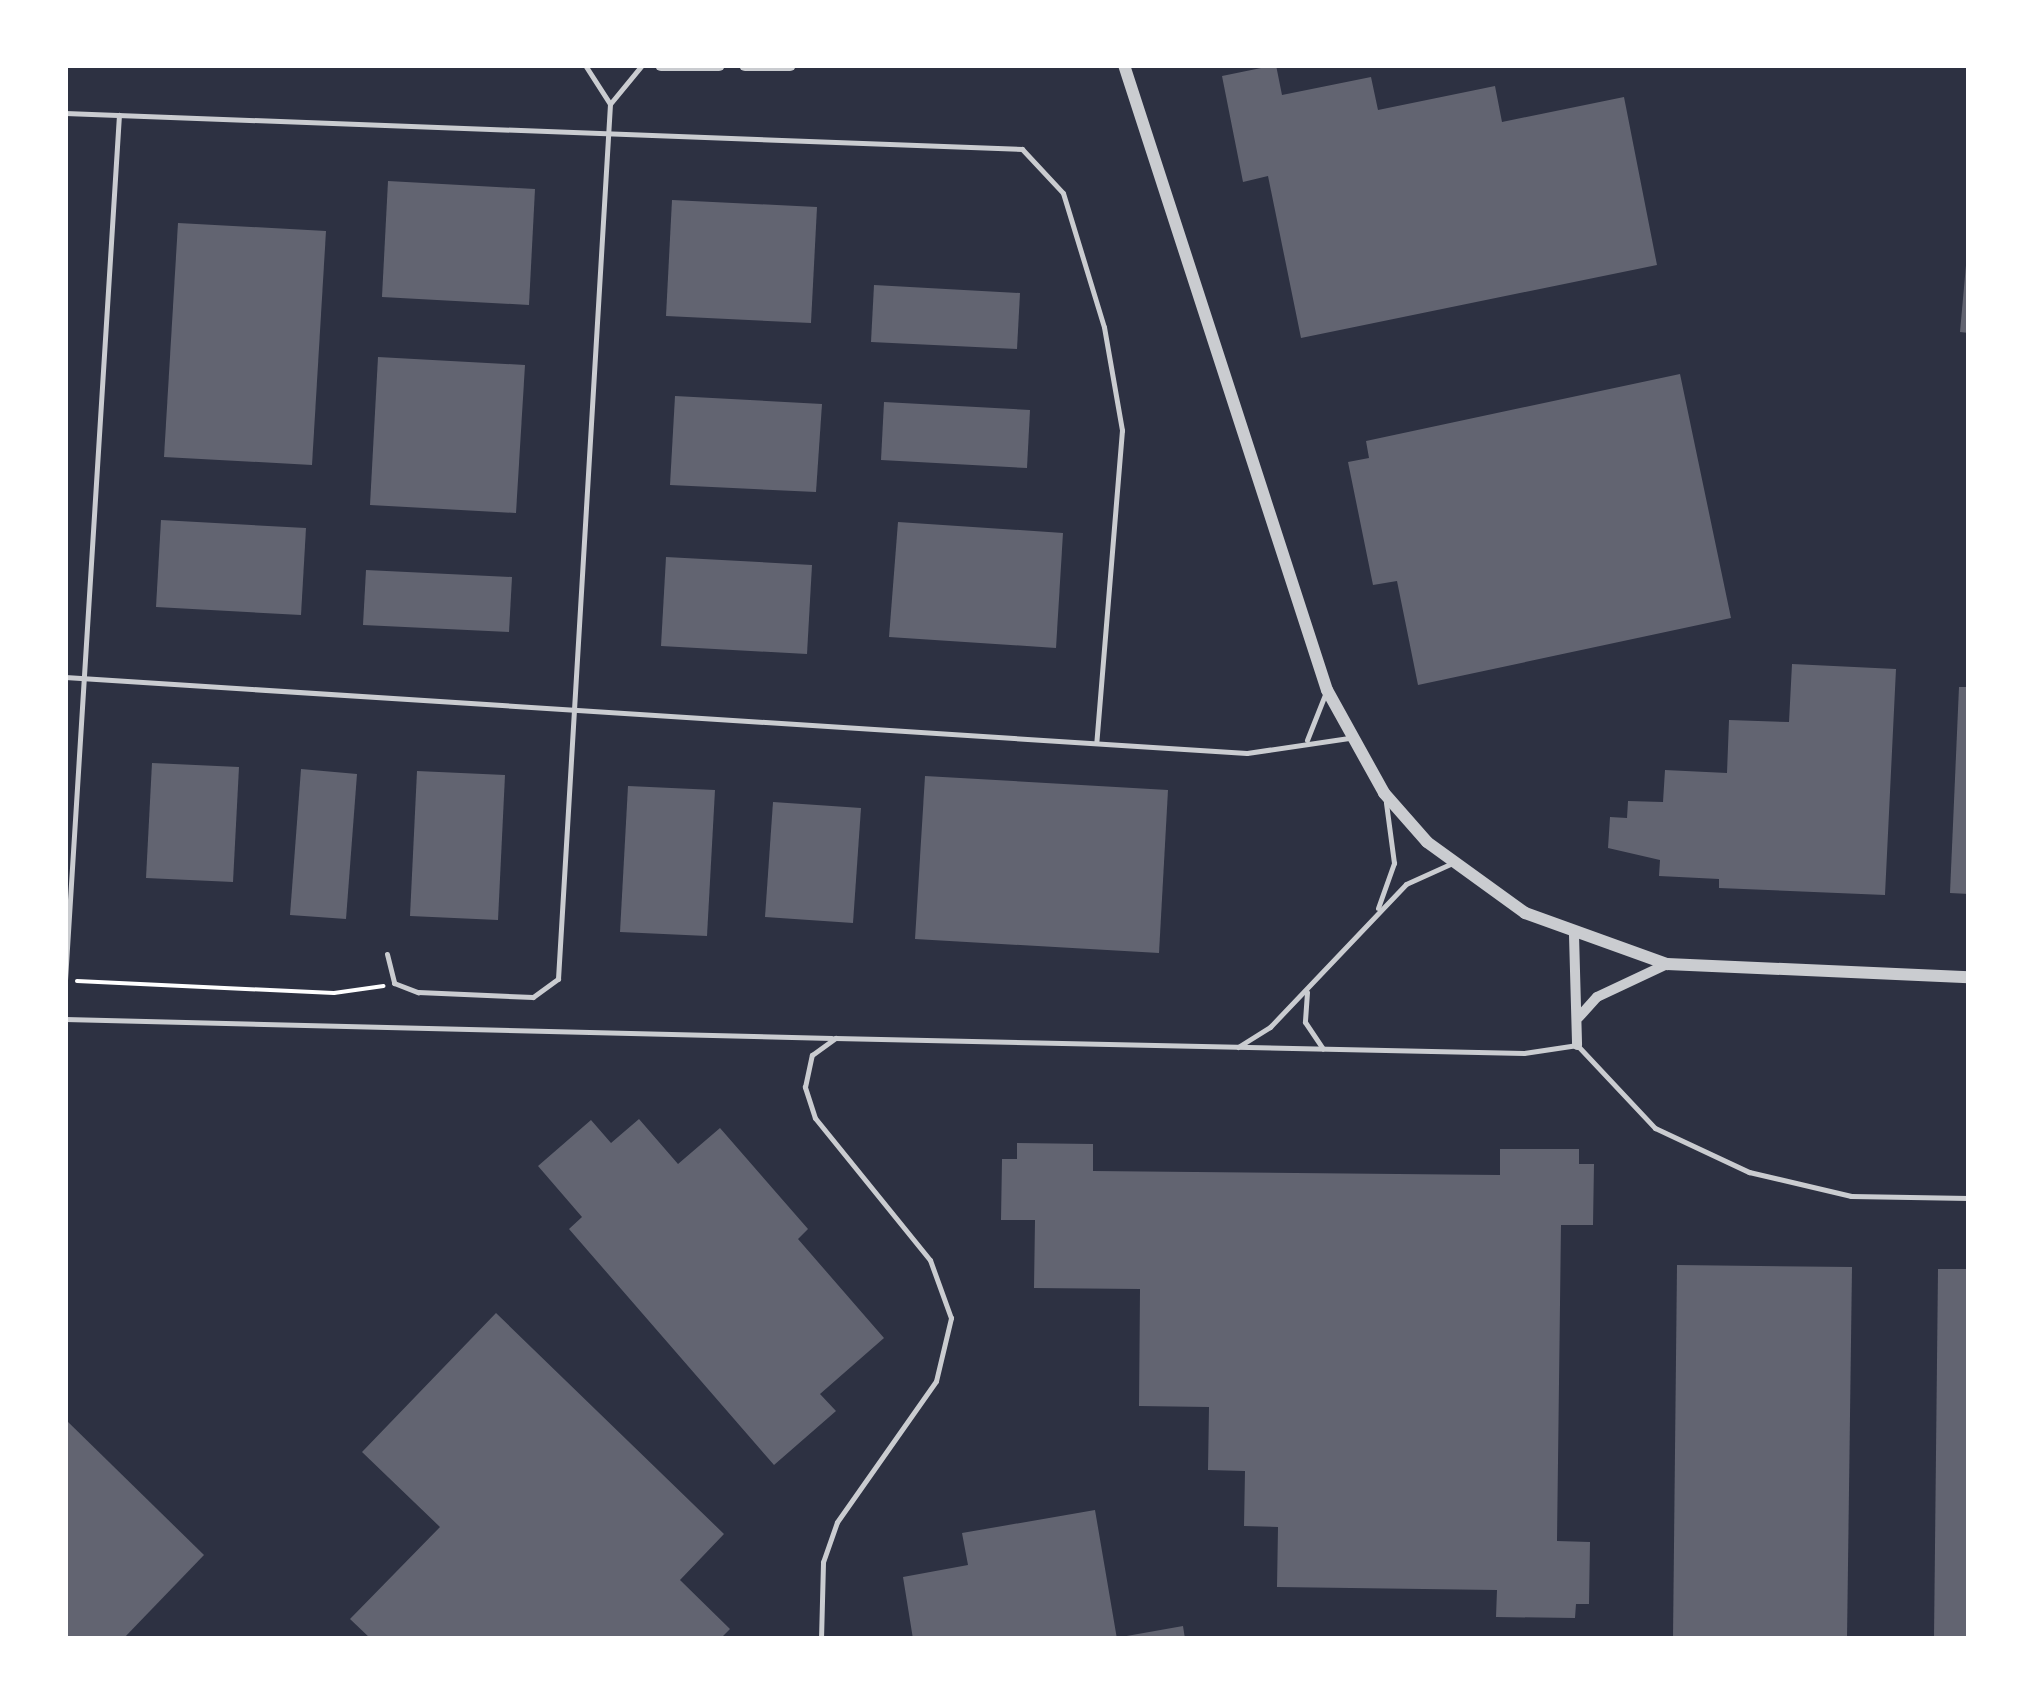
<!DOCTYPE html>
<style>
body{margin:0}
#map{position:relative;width:2034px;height:1704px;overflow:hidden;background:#2d3142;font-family:"DejaVu Sans",sans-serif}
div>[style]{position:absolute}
.building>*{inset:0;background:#626471}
.path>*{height:4px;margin:-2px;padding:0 2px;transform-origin:2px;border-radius:2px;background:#fff}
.service>*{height:5px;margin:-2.5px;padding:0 2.5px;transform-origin:2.5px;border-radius:2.5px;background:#caccd0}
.minor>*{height:10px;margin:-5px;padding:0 5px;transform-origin:5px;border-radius:5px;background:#caccd0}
.tertiary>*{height:12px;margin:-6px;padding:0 6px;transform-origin:6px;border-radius:6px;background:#caccd0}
span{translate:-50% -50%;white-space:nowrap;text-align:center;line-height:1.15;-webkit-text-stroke:10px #fff;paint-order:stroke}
.frame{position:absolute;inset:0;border:68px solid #fff;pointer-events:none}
</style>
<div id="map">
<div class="building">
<div style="clip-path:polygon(1276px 65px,1282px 95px,1371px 77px,1378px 110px,1495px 86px,1502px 122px,1624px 97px,1657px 265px,1301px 338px,1268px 176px,1243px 182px,1222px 76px)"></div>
<div style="clip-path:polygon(388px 181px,535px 189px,529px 305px,382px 297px)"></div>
<div style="clip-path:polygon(672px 200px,817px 207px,811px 323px,666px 316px)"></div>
<div style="clip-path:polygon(178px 223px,326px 231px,312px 465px,164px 457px)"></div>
<div style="clip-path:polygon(1966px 265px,1969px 265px,1969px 333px,1960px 332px)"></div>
<div style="clip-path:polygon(874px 285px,1020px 293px,1017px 349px,871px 342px)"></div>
<div style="clip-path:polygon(378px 357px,525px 365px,516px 513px,370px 505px)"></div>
<div style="clip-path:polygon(1680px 374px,1731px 618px,1418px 685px,1397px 581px,1373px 585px,1348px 462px,1369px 458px,1366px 441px)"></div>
<div style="clip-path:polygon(675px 396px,822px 404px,816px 492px,670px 485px)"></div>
<div style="clip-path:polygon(884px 402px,1030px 410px,1027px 468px,881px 460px)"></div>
<div style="clip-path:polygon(161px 520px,306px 528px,301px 615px,156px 607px)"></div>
<div style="clip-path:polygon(898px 522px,1063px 533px,1056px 648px,889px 637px)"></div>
<div style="clip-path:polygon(666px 557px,812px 565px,807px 654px,661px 646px)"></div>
<div style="clip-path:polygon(366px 570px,512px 577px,509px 632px,363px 625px)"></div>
<div style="clip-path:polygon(1792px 664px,1896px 669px,1885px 895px,1719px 888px,1719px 879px,1659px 876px,1660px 860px,1608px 848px,1610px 817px,1627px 818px,1628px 801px,1663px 802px,1665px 770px,1727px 773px,1729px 720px,1789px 722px)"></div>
<div style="clip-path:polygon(1959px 687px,1969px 687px,1969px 894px,1950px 893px)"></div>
<div style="clip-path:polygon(152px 763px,239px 767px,233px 882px,146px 878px)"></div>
<div style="clip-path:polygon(301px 769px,357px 774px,346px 919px,290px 915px)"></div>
<div style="clip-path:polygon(417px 771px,505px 775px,498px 920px,410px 916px)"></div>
<div style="clip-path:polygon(925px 776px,1168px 790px,1159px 953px,915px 939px)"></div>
<div style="clip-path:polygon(628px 786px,715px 790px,707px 936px,620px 932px)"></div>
<div style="clip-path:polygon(773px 802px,861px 808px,853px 923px,765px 917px)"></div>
<div style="clip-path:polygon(639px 1119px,678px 1164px,720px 1128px,808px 1229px,798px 1239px,884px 1338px,820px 1394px,836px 1411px,774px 1465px,569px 1229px,582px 1217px,538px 1166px,591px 1120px,611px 1143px)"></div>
<div style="clip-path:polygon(1017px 1143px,1093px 1144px,1093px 1171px,1500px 1175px,1500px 1149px,1579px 1149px,1579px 1164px,1594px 1164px,1593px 1225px,1561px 1225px,1557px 1541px,1590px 1542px,1589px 1604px,1576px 1604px,1575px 1618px,1496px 1617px,1497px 1590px,1277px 1587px,1278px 1527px,1244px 1526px,1245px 1471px,1208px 1470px,1209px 1407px,1139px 1406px,1140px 1289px,1034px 1288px,1035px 1220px,1001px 1220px,1002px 1159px,1017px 1159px)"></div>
<div style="clip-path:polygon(1677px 1265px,1852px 1267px,1847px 1639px,1673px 1639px)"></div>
<div style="clip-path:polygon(1938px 1269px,1969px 1269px,1969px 1639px,1934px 1639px)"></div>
<div style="clip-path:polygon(496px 1313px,724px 1534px,680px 1580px,730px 1629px,720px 1639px,371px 1639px,350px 1619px,440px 1527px,362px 1452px)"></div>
<div style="clip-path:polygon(65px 1419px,204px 1555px,123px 1639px,65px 1639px)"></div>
<div style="clip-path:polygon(1095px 1510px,1117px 1639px,913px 1639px,903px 1577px,968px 1565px,962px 1533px)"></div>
<div style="clip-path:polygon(1183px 1626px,1185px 1639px,1121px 1639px,1121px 1637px)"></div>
</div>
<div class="path">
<div style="left:77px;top:981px;width:257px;rotate:2.7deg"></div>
<div style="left:334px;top:993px;width:50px;rotate:-8deg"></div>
</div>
<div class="service">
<div style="left:585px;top:65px;width:46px;rotate:57.3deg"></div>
<div style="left:65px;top:113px;width:958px;rotate:2.15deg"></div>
<div style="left:1022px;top:149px;width:60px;rotate:47deg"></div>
<div style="left:1063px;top:193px;width:140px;rotate:73deg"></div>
<div style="left:1104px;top:327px;width:105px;rotate:80.1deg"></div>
<div style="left:1122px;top:430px;width:314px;rotate:94.7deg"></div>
<div style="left:65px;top:677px;width:1184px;rotate:3.68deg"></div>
<div style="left:1247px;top:753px;width:103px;rotate:-8.4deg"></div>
<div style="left:1307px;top:740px;width:52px;rotate:-68.4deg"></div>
<div style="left:1378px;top:908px;width:48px;rotate:-70.4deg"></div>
<div style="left:1394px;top:863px;width:61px;rotate:-97.6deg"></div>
<div style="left:387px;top:954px;width:30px;rotate:76deg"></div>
<div style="left:394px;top:983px;width:26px;rotate:21deg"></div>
<div style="left:418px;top:992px;width:115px;rotate:2.5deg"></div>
<div style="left:533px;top:997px;width:31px;rotate:-36deg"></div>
<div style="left:558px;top:979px;width:877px;rotate:-86.6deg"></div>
<div style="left:610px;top:104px;width:50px;rotate:-50.6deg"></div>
<div style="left:65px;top:980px;width:867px;rotate:-86.43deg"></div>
<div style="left:1307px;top:992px;width:30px;rotate:94deg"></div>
<div style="left:1305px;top:1022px;width:32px;rotate:56deg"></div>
<div style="left:65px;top:1019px;width:767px;rotate:1.42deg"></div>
<div style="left:1238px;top:1047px;width:38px;rotate:-32deg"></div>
<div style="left:1270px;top:1027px;width:197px;rotate:-46.4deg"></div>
<div style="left:1406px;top:884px;width:48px;rotate:-24.4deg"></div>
<div style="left:821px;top:1639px;width:77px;rotate:-88.5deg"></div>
<div style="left:823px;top:1562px;width:42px;rotate:-70.7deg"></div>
<div style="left:837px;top:1522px;width:172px;rotate:-54.9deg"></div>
<div style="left:936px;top:1381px;width:65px;rotate:-76.6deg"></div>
<div style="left:951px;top:1318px;width:62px;rotate:-109.9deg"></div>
<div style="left:930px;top:1260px;width:183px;rotate:-129deg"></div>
<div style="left:815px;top:1118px;width:33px;rotate:-108deg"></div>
<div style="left:805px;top:1087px;width:33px;rotate:-78deg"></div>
<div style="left:812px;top:1055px;width:29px;rotate:-36deg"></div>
<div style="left:835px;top:1038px;width:689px;rotate:1.25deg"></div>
<div style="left:1524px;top:1053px;width:54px;rotate:-8.6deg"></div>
<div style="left:1577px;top:1045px;width:114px;rotate:46.8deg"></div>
<div style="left:1655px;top:1128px;width:104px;rotate:25.1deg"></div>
<div style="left:1749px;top:1172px;width:105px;rotate:13.2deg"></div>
<div style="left:1851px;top:1196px;width:118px;rotate:1deg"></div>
</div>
<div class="minor">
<div style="left:1574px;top:935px;width:110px;rotate:88.4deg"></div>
<div style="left:1579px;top:1017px;width:27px;rotate:-48deg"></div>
<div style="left:1597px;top:997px;width:77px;rotate:-25.2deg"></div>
</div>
<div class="tertiary">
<div style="left:661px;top:65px;width:58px"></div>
<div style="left:745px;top:65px;width:45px"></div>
<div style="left:1124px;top:65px;width:657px;rotate:72.01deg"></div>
<div style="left:1327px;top:690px;width:118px;rotate:61deg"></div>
<div style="left:1384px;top:793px;width:65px;rotate:48.7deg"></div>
<div style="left:1427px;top:842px;width:121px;rotate:35.9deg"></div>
<div style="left:1525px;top:913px;width:151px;rotate:19.8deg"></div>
<div style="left:1667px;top:964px;width:302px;rotate:2.5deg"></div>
</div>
<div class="frame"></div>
</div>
